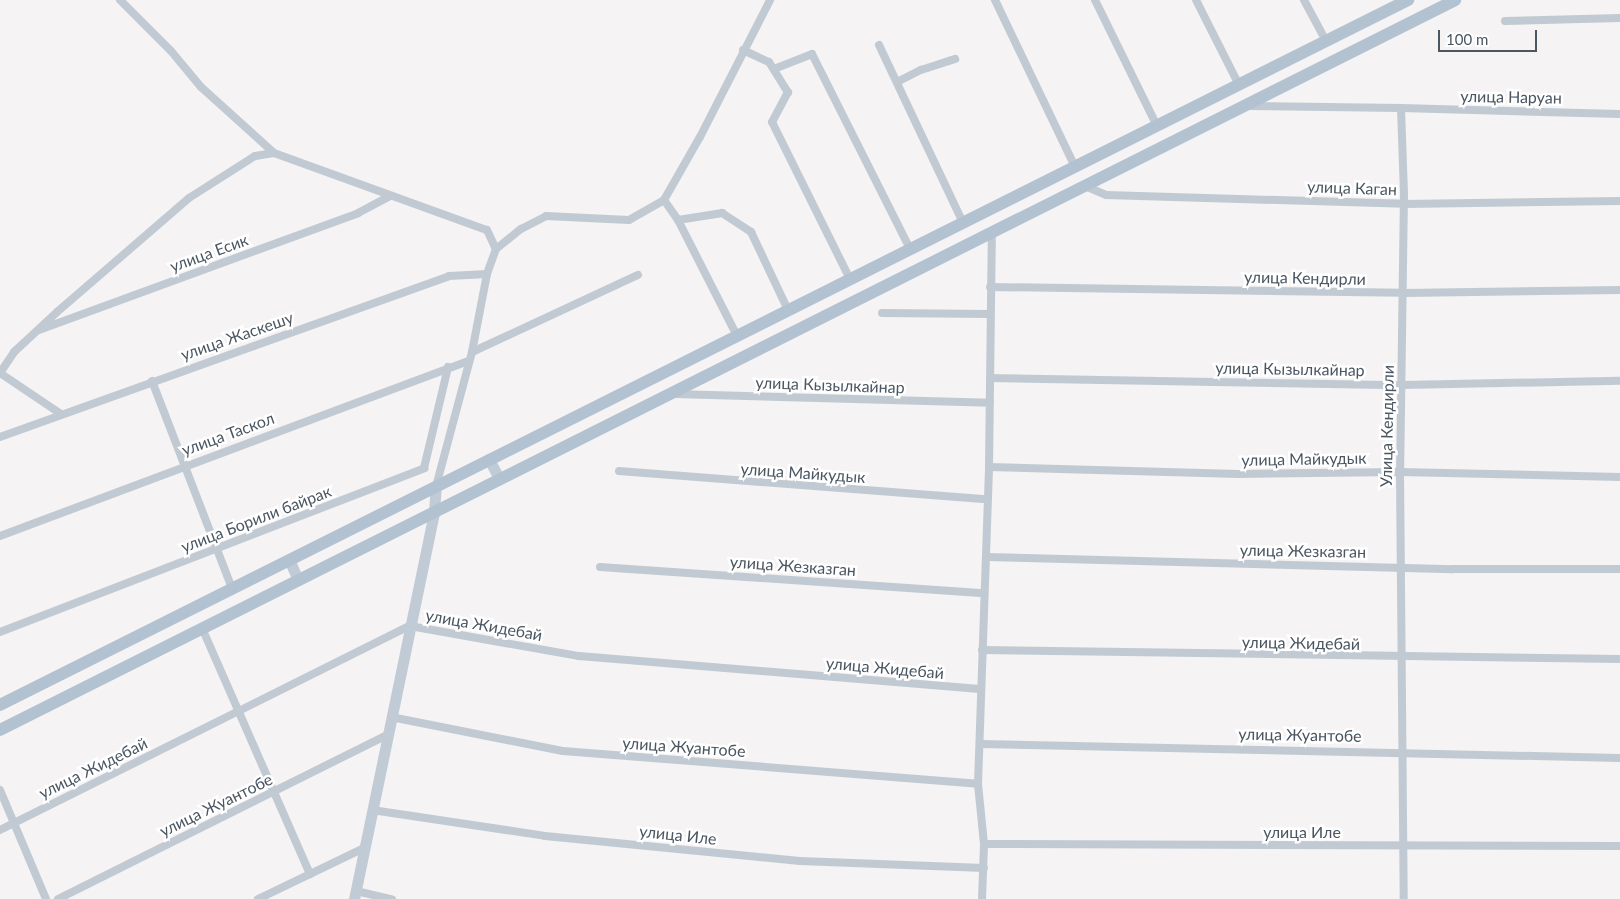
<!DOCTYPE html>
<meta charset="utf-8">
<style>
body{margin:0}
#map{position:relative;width:1620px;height:899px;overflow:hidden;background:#f5f3f3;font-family:Lato,sans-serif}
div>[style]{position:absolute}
.street>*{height:8px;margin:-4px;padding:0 4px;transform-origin:4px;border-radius:4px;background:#c1cad2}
.secondary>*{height:11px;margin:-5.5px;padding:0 5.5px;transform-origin:5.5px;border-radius:5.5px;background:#c1cbd6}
.primary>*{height:12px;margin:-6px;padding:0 6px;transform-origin:6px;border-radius:6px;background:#b3c2d1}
span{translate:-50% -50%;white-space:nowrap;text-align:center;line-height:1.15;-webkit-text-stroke:5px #fff;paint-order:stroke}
.street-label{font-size:16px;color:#4a5661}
.scale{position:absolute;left:1438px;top:30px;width:99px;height:22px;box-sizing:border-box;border:2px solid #4a5661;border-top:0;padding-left:6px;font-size:15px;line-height:18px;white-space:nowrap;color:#4a5661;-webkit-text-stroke:4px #fff;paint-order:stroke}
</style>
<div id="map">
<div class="street">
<div style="left:120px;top:0;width:72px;rotate:45deg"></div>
<div style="left:171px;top:51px;width:47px;rotate:50.2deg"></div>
<div style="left:201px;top:87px;width:98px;rotate:42.1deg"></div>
<div style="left:995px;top:0;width:185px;rotate:64.4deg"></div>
<div style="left:1095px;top:0;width:140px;rotate:63.8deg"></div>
<div style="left:1196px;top:0;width:95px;rotate:63.2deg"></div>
<div style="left:1304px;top:0;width:47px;rotate:61.8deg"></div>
<div style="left:1505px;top:21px;width:115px;rotate:-1.5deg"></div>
<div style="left:879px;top:45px;width:197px;rotate:64.7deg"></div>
<div style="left:743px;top:50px;width:29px;rotate:25deg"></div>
<div style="left:769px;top:62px;width:36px;rotate:58deg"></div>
<div style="left:788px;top:92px;width:34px;rotate:118deg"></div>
<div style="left:772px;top:122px;width:175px;rotate:63.6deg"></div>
<div style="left:774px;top:69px;width:41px;rotate:-21.5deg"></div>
<div style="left:812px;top:54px;width:218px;rotate:63.3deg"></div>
<div style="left:897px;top:82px;width:27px;rotate:-27deg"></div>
<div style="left:921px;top:70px;width:36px;rotate:-18deg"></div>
<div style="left:1249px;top:106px;width:152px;rotate:0.8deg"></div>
<div style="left:1401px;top:108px;width:85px;rotate:88deg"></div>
<div style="left:1404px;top:193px;width:279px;rotate:90.8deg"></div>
<div style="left:1400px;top:472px;width:427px;rotate:89.5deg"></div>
<div style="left:1401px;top:108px;width:219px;rotate:1.6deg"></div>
<div style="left:1085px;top:186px;width:23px;rotate:23deg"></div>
<div style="left:1106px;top:195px;width:298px;rotate:1.7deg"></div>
<div style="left:1404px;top:204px;width:216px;rotate:-0.8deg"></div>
<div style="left:664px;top:200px;width:24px;rotate:55deg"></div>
<div style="left:678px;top:220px;width:130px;rotate:63deg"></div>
<div style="left:678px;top:220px;width:45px;rotate:-9deg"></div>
<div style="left:722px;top:213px;width:35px;rotate:33deg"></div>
<div style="left:751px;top:232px;width:86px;rotate:64.6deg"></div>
<div style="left:496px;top:249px;width:32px;rotate:-39deg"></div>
<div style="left:521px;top:229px;width:28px;rotate:-27deg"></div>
<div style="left:546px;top:216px;width:83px;rotate:2.8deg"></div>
<div style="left:629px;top:220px;width:40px;rotate:-29.7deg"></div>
<div style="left:664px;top:200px;width:73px;rotate:-60.3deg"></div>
<div style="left:700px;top:137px;width:154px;rotate:-62.9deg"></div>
<div style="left:990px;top:287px;width:413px;rotate:0.8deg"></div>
<div style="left:1403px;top:293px;width:217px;rotate:-0.8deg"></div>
<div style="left:882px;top:313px;width:108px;rotate:0.5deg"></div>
<div style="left:39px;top:330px;width:340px;rotate:-20.1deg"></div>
<div style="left:358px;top:213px;width:36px;rotate:-28deg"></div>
<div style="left:472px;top:352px;width:183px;rotate:-24.9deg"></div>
<div style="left:0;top:373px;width:25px;rotate:-56deg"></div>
<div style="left:14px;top:352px;width:59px;rotate:-42.9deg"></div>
<div style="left:57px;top:312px;width:174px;rotate:-40.8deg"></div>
<div style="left:189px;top:198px;width:78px;rotate:-32.5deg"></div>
<div style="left:255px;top:156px;width:19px;rotate:-9deg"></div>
<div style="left:274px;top:153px;width:226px;rotate:19.9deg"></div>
<div style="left:487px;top:230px;width:21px;rotate:65deg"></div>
<div style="left:496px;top:249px;width:27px;rotate:110deg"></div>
<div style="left:487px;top:274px;width:79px;rotate:100.9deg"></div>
<div style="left:472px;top:352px;width:139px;rotate:105deg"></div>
<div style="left:0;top:373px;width:73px;rotate:33.9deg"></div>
<div style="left:990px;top:378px;width:412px;rotate:1deg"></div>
<div style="left:1402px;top:385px;width:218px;rotate:-1.1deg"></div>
<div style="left:152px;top:381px;width:222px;rotate:68.9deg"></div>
<div style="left:674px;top:394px;width:316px;rotate:1.6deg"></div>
<div style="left:0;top:437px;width:477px;rotate:-19.7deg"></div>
<div style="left:449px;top:276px;width:38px;rotate:-3deg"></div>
<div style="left:989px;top:467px;width:249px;rotate:1.6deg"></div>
<div style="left:1238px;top:474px;width:162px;rotate:-0.7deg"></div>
<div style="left:1400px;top:472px;width:220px;rotate:1.3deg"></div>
<div style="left:619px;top:471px;width:368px;rotate:4.4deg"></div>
<div style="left:0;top:536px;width:500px;rotate:-20.5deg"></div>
<div style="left:986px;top:557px;width:467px;rotate:1.5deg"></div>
<div style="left:1453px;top:569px;width:167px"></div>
<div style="left:600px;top:567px;width:385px;rotate:3.9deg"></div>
<div style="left:202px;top:628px;width:269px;rotate:66.3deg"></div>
<div style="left:0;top:632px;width:455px;rotate:-21.1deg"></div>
<div style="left:424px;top:468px;width:104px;rotate:-76.6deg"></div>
<div style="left:982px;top:650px;width:638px;rotate:0.81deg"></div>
<div style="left:391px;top:717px;width:175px;rotate:11.2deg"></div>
<div style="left:563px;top:751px;width:416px;rotate:4.5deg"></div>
<div style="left:980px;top:744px;width:640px;rotate:1.25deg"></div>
<div style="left:0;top:790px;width:118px;rotate:67.1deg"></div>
<div style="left:372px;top:810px;width:175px;rotate:8.5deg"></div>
<div style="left:545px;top:836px;width:256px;rotate:5.6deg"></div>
<div style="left:800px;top:861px;width:184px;rotate:2.2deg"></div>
<div style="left:0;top:830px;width:458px;rotate:-26.5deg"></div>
<div style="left:410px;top:626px;width:172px;rotate:10.1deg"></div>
<div style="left:579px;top:656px;width:402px;rotate:4.7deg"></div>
<div style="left:984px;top:844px;width:636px;rotate:0.18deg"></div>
<div style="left:356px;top:891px;width:37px;rotate:13deg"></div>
<div style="left:58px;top:899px;width:368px;rotate:-26.5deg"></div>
<div style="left:258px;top:899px;width:118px;rotate:-25.7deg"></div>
<div style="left:982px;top:899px;width:55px;rotate:-87.9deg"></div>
<div style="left:984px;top:844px;width:60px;rotate:-95.7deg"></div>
<div style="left:978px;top:784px;width:317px;rotate:-88deg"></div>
<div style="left:989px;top:467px;width:235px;rotate:-89.3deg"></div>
</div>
<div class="secondary">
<div style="left:489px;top:459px;width:22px;rotate:63deg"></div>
<div style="left:289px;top:559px;width:23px;rotate:67deg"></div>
<div style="left:354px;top:899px;width:395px;rotate:-78.3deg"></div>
<div style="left:434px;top:512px;width:26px;rotate:-86deg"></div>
</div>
<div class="primary">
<div style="left:0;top:705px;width:1575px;rotate:-26.6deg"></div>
<div style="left:0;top:730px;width:1628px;rotate:-26.64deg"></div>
</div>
<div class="street-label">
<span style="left:1511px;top:97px;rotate:1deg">улица Наруан</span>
<span style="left:1352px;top:188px;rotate:2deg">улица Каган</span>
<span style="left:209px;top:253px;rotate:-20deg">улица Есик</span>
<span style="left:1305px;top:278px;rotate:1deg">улица Кендирли</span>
<span style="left:237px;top:336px;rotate:-19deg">улица Жаскешу</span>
<span style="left:1290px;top:369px;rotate:1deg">улица Кызылкайнар</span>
<span style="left:830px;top:385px;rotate:2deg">улица Кызылкайнар</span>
<span style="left:1387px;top:426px;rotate:-89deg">Улица Кендирли</span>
<span style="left:228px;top:434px;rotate:-20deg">улица Таскол</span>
<span style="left:1304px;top:459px;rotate:-1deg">улица Майкудык</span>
<span style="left:803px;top:473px;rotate:4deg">улица Майкудык</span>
<span style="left:256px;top:519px;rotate:-21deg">улица Борили байрак</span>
<span style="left:1303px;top:551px;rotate:1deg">улица Жезказган</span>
<span style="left:793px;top:566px;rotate:4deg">улица Жезказган</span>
<span style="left:484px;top:625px;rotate:10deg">улица Жидебай</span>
<span style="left:1301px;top:643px;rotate:1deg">улица Жидебай</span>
<span style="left:885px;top:668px;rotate:5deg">улица Жидебай</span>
<span style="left:1300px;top:735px;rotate:1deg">улица Жуантобе</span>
<span style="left:684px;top:747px;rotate:4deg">улица Жуантобе</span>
<span style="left:93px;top:768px;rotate:-26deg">улица Жидебай</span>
<span style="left:216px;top:805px;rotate:-26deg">улица Жуантобе</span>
<span style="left:1302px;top:832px">улица Иле</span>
<span style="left:678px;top:835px;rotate:6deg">улица Иле</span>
</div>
<div class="scale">100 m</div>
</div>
